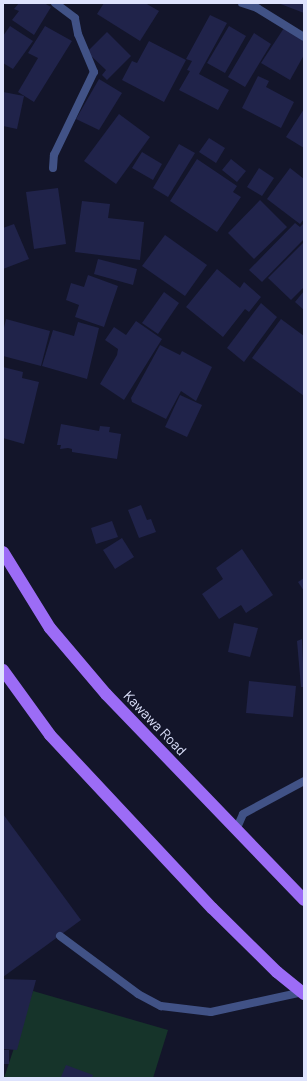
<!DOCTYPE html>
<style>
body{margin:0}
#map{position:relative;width:307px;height:1081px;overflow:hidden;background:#13152a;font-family:Barlow,sans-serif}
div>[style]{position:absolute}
.green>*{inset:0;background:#16342a}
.building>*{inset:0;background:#20234a}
.lane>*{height:8px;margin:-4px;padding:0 4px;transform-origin:4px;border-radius:4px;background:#415286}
.street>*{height:8px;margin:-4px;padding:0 4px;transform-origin:4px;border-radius:4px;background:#415286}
.primary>*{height:12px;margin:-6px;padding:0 6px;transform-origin:6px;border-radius:6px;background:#9c6cf6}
span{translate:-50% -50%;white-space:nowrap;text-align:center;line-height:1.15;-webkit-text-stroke:3px #13152a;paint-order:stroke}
.street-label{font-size:14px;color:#dee3fd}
.frame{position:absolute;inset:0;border:4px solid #dee3fd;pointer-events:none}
</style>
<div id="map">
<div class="green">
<div style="clip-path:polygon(33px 991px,168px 1030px,153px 1078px,4px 1078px)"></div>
</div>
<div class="building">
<div style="clip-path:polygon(19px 3px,44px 3px,51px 7px,34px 35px,12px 20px,19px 11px,14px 9px)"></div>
<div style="clip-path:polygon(104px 3px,145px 3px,159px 11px,140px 41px,97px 14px)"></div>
<div style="clip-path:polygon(278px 3px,304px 3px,304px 13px)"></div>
<div style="clip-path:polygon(210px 15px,227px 23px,199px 74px,229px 90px,218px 110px,179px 90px,190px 71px,187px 70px,192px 61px,186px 59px)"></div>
<div style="clip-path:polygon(10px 26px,33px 41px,13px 69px,3px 63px,3px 36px)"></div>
<div style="clip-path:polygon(45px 26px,72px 41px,34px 102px,18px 92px,38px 58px,28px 53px)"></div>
<div style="clip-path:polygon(229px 26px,246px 36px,225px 73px,207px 63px)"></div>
<div style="clip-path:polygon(284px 28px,304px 41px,304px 55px,290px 80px,261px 63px)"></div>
<div style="clip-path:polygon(107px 32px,131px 56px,107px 80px,102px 75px,106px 70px,87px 52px)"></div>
<div style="clip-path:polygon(254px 33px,271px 44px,245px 87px,228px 77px)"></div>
<div style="clip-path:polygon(149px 41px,186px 60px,164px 102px,122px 80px,132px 61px,137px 63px)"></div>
<div style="clip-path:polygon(258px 76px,269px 81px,266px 87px,294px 102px,281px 128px,242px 108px)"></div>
<div style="clip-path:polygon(99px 79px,122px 93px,99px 130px,76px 119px)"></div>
<div style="clip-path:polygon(3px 92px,24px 96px,17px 129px,3px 126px)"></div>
<div style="clip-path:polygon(304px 109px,304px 148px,286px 137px)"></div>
<div style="clip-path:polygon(119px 114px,150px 137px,116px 184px,84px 161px)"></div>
<div style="clip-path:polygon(209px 138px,225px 148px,216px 163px,199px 152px)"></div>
<div style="clip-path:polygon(179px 144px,195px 153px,168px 197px,153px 188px)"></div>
<div style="clip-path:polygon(142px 152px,162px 164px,153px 180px,132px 168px)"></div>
<div style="clip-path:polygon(197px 159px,237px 186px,233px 192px,241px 197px,217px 232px,170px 201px)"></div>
<div style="clip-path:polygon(231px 159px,246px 171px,237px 182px,222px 170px)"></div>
<div style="clip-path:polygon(259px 168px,274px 178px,262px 196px,247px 187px)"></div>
<div style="clip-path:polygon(290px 168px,304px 179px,304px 219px,300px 224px,267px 199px)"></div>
<div style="clip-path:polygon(58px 188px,66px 244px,34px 249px,26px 192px)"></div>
<div style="clip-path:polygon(260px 200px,287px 227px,254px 259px,228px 233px)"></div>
<div style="clip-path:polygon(82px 201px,110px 204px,108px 218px,144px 222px,140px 260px,75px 252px)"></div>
<div style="clip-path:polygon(295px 223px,300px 227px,304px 223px,304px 239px,262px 282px,249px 270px)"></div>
<div style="clip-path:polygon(14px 224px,29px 259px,3px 269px,3px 228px)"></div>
<div style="clip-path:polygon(165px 235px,207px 265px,185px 296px,142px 266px)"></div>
<div style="clip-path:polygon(304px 242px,304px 287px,291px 300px,268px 278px)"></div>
<div style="clip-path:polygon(98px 259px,137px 269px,133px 285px,94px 274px)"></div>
<div style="clip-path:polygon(217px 269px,240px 288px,244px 282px,261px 297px,249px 312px,245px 309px,223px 337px,186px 307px)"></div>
<div style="clip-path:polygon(88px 275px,118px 286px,104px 327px,75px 317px,79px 305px,66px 300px,71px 283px,84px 287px)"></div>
<div style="clip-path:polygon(304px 291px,304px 310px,295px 302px)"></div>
<div style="clip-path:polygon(164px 292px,179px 303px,158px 334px,142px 323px)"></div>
<div style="clip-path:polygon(261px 303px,277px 317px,244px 362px,227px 348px)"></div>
<div style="clip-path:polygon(6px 319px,50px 331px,41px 366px,3px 356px,3px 332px)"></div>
<div style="clip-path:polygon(281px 319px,304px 336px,304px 396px,252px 358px)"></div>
<div style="clip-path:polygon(136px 321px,162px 339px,124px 400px,100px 384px,117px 355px,118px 349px,105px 340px,114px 327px,126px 335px)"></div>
<div style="clip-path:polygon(78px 322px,99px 328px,87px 379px,42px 366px,53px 330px,74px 336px)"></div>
<div style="clip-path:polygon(160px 345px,180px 355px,182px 351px,212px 367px,196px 401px,181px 391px,166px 419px,132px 402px,131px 398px)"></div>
<div style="clip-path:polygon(3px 367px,23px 372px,22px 378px,39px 382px,24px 444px,3px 438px)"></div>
<div style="clip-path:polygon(180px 395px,202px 405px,187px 437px,165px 427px)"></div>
<div style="clip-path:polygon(61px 424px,99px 431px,100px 426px,110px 427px,109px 432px,121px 434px,117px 459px,72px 452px,72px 449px,68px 448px,60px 449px,61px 445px,57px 445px)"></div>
<div style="clip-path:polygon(141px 505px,147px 520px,151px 519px,156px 532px,139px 538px,128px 510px)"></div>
<div style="clip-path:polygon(112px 521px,118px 537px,96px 544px,91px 528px)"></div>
<div style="clip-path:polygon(122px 538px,134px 557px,115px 569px,103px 550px)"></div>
<div style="clip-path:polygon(242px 549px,273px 595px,246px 613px,241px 605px,219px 619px,202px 594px,223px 579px,216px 568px)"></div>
<div style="clip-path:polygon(304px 578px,304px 591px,298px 582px)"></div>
<div style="clip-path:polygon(234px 623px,258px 628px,250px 657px,228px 652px)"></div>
<div style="clip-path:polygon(302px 639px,304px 687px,301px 687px,297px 641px)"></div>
<div style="clip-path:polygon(249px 681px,296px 686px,293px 717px,246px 713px)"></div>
<div style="clip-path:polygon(3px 814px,81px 920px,3px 977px)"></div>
<div style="clip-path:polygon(3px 979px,36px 980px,17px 1050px,3px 1049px)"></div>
<div style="clip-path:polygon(3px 1050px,9px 1050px,9px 1064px,3px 1064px)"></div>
<div style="clip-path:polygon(66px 1065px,93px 1075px,92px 1078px,61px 1077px)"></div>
</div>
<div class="lane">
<div style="left:60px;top:936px;width:97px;rotate:36.6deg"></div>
<div style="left:138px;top:994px;width:26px;rotate:28deg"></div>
<div style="left:161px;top:1006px;width:50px;rotate:6.8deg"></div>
<div style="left:211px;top:1012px;width:94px;rotate:-12.3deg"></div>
</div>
<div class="street">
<div style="left:242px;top:3px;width:16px;rotate:18deg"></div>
<div style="left:257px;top:8px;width:55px;rotate:31.7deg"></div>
<div style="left:53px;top:168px;width:13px;rotate:-86deg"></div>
<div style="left:54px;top:155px;width:92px;rotate:-64.3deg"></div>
<div style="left:94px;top:72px;width:41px;rotate:-112.8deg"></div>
<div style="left:78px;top:34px;width:16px;rotate:-101deg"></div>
<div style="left:75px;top:18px;width:25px;rotate:-143deg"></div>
<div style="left:236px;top:830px;width:17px;rotate:-66deg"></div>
<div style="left:243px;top:814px;width:69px;rotate:-28.4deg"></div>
</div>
<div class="primary">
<div style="left:3px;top:552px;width:89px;rotate:58.3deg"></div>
<div style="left:50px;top:628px;width:87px;rotate:49.7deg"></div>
<div style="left:106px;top:694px;width:286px;rotate:46.1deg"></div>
<div style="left:3px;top:670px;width:80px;rotate:54.1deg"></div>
<div style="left:50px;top:735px;width:237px;rotate:46.9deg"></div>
<div style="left:212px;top:908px;width:91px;rotate:44.6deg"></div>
<div style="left:277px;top:972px;width:35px;rotate:39deg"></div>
</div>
<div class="street-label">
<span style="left:155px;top:723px;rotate:46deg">Kawawa Road</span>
</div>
<div class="frame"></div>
</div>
